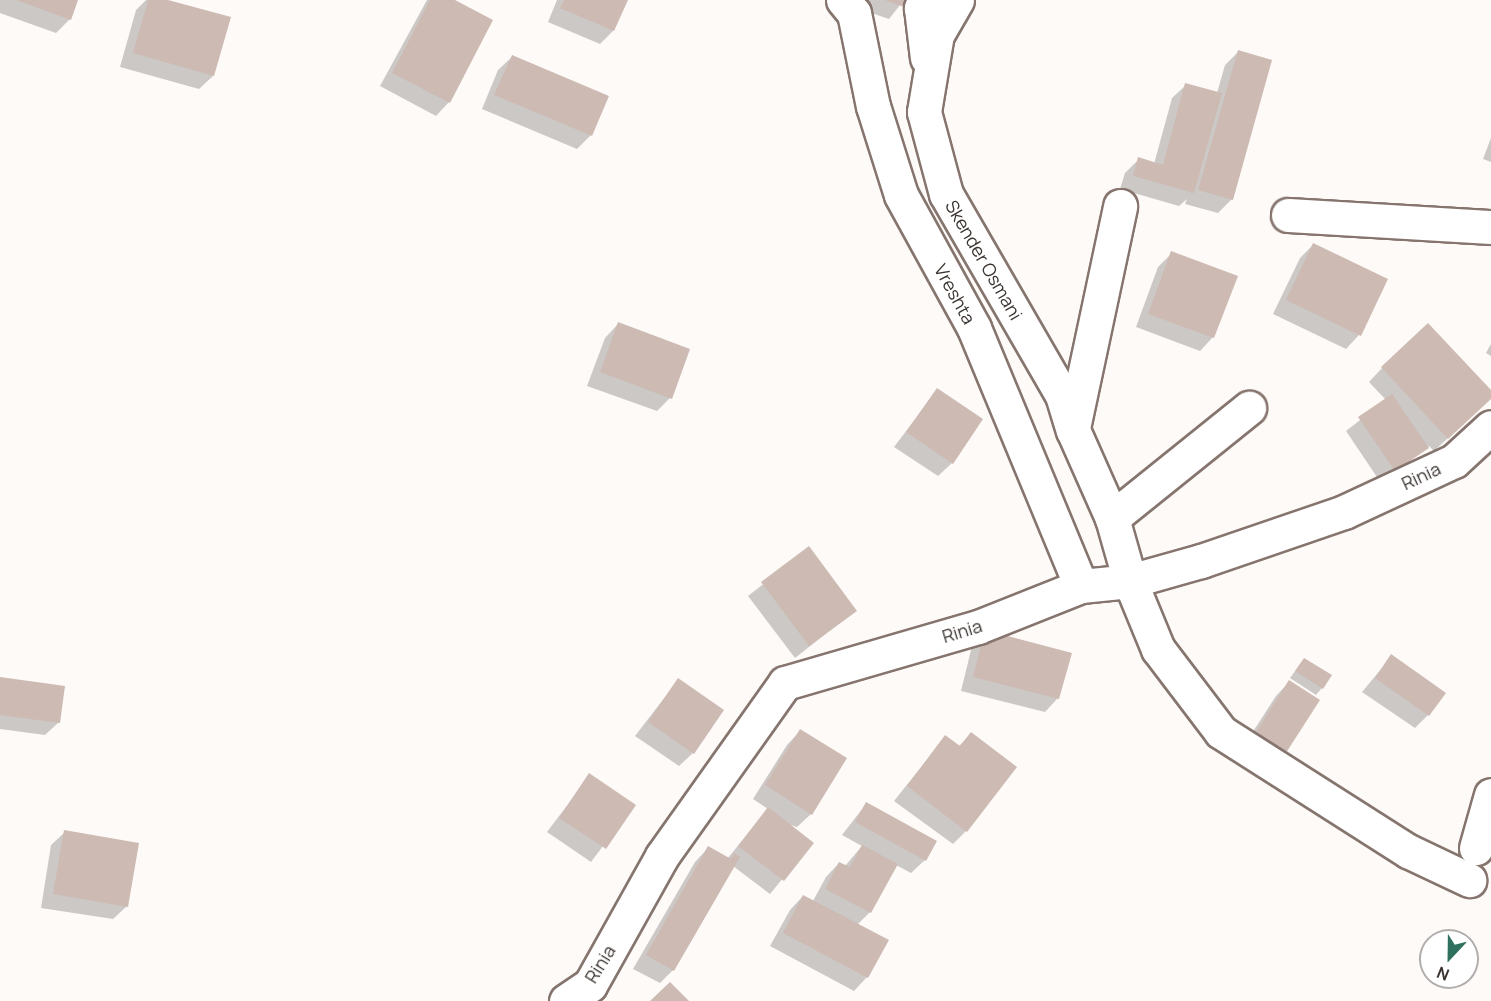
<!DOCTYPE html>
<style>
body{margin:0}
#map{position:relative;width:1491px;height:1001px;overflow:hidden;background:#fefaf8;font-family:Manrope,sans-serif}
div>[style]{position:absolute}
.shadow>*{inset:0;background:#0003}
.building>*{inset:0;background:#cdbab3}
.roads{filter:drop-shadow(2px 0 #86756e) drop-shadow(-2px 0 #86756e) drop-shadow(0 2px #86756e) drop-shadow(0 -2px #86756e)}
.minor>*{height:33px;margin:-16.5px;padding:0 16.5px;transform-origin:16.5px;border-radius:16.5px;background:#fff}
span{translate:-50% -50%;white-space:nowrap;text-align:center;line-height:1.15;-webkit-text-stroke:5px #fff;paint-order:stroke}
.street-label{font-size:18px;color:#3b3431}
.north{position:absolute;left:1419px;top:929px;width:60px;height:60px;box-sizing:border-box;background:#fff;border:2px solid #b1aead;border-radius:50%;rotate:202deg;font-size:16px;font-weight:700;line-height:24px;text-align:center;color:#3b3431}
.north::after{content:'';display:block;margin:auto;width:21px;height:27px;background:#2f705f;clip-path:polygon(50% 0,100% 100%,50% 72%,0 100%)}
</style>
<div id="map">
<div class="shadow">
<div style="clip-path:polygon(0 0,76px 0,70px 19px,56px 33px,0 13px)"></div>
<div style="clip-path:polygon(146px 0,162px 0,213px 76px,199px 89px,120px 67px,136px 10px)"></div>
<div style="clip-path:polygon(427px 0,452px 0,449px 102px,436px 116px,380px 86px)"></div>
<div style="clip-path:polygon(557px 0,626px 0,613px 31px,600px 44px,548px 22px)"></div>
<div style="clip-path:polygon(833px 0,904px 0,889px 19px)"></div>
<div style="clip-path:polygon(1238px 52px,1232px 199px,1218px 213px,1185px 204px,1187px 199px,1179px 206px,1120px 189px,1125px 173px,1139px 159px,1154px 164px,1172px 98px,1186px 85px,1217px 93px,1225px 65px)"></div>
<div style="clip-path:polygon(512px 57px,607px 97px,590px 136px,577px 149px,482px 109px,498px 70px)"></div>
<div style="clip-path:polygon(1491px 138px,1491px 162px,1483px 159px)"></div>
<div style="clip-path:polygon(1313px 245px,1386px 280px,1359px 335px,1346px 349px,1273px 314px,1300px 258px)"></div>
<div style="clip-path:polygon(1172px 253px,1213px 337px,1200px 351px,1136px 327px,1158px 267px)"></div>
<div style="clip-path:polygon(618px 324px,670px 398px,657px 411px,587px 386px,605px 338px)"></div>
<div style="clip-path:polygon(1491px 344px,1491px 356px,1486px 353px)"></div>
<div style="clip-path:polygon(1382px 368px,1491px 392px,1491px 398px,1434px 451px,1429px 446px,1381px 483px,1346px 431px,1386px 400px,1369px 382px)"></div>
<div style="clip-path:polygon(937px 390px,952px 463px,938px 476px,894px 447px)"></div>
<div style="clip-path:polygon(809px 548px,855px 611px,795px 658px,748px 596px)"></div>
<div style="clip-path:polygon(986px 632px,1058px 698px,1045px 712px,961px 691px,972px 646px)"></div>
<div style="clip-path:polygon(1392px 656px,1428px 715px,1415px 728px,1362px 692px)"></div>
<div style="clip-path:polygon(1304px 659px,1322px 688px,1316px 695px,1290px 678px)"></div>
<div style="clip-path:polygon(0 678px,59px 722px,45px 735px,0 729px)"></div>
<div style="clip-path:polygon(678px 680px,693px 753px,679px 766px,635px 736px)"></div>
<div style="clip-path:polygon(1289px 682px,1283px 755px,1241px 750px,1276px 696px)"></div>
<div style="clip-path:polygon(800px 731px,811px 814px,797px 827px,787px 824px,812px 843px,770px 894px,733px 866px,673px 970px,660px 983px,633px 969px,695px 862px,708px 848px,727px 859px,768px 809px,753px 799px,787px 745px)"></div>
<div style="clip-path:polygon(971px 734px,966px 831px,953px 844px,894px 801px,945px 737px,958px 747px)"></div>
<div style="clip-path:polygon(590px 775px,634px 805px,591px 862px,547px 832px)"></div>
<div style="clip-path:polygon(866px 804px,925px 860px,911px 873px,896px 865px,870px 912px,857px 925px,867px 977px,854px 991px,770px 946px,790px 910px,803px 896px,813px 901px,826px 877px,839px 863px,845px 866px,862px 846px,842px 835px)"></div>
<div style="clip-path:polygon(65px 832px,127px 906px,113px 919px,41px 908px,51px 845px)"></div>
</div>
<div class="building">
<div style="clip-path:polygon(16px 0,78px 0,71px 20px)"></div>
<div style="clip-path:polygon(148px 0,168px 0,231px 17px,214px 76px,133px 53px)"></div>
<div style="clip-path:polygon(430px 0,455px 0,493px 20px,450px 103px,392px 73px)"></div>
<div style="clip-path:polygon(564px 0,628px 0,614px 31px,560px 8px)"></div>
<div style="clip-path:polygon(885px 0,906px 0,904px 7px)"></div>
<div style="clip-path:polygon(1238px 50px,1272px 60px,1233px 200px,1198px 190px)"></div>
<div style="clip-path:polygon(512px 55px,609px 96px,592px 136px,494px 95px)"></div>
<div style="clip-path:polygon(1185px 83px,1222px 93px,1194px 193px,1133px 176px,1138px 157px,1163px 165px)"></div>
<div style="clip-path:polygon(1313px 243px,1388px 279px,1361px 336px,1286px 300px)"></div>
<div style="clip-path:polygon(1171px 251px,1238px 276px,1214px 338px,1148px 314px)"></div>
<div style="clip-path:polygon(618px 322px,690px 349px,672px 399px,600px 372px)"></div>
<div style="clip-path:polygon(1428px 323px,1491px 390px,1491px 399px,1448px 439px,1381px 367px)"></div>
<div style="clip-path:polygon(937px 388px,983px 419px,953px 464px,906px 432px)"></div>
<div style="clip-path:polygon(1392px 394px,1429px 448px,1395px 471px,1358px 417px)"></div>
<div style="clip-path:polygon(809px 546px,857px 611px,809px 646px,761px 582px)"></div>
<div style="clip-path:polygon(985px 630px,1072px 653px,1059px 699px,973px 677px)"></div>
<div style="clip-path:polygon(1391px 654px,1446px 693px,1429px 716px,1375px 678px)"></div>
<div style="clip-path:polygon(1304px 658px,1332px 675px,1323px 689px,1295px 671px)"></div>
<div style="clip-path:polygon(0 677px,65px 686px,60px 723px,0 715px)"></div>
<div style="clip-path:polygon(678px 678px,724px 710px,694px 754px,648px 722px)"></div>
<div style="clip-path:polygon(1289px 680px,1320px 700px,1284px 756px,1253px 737px)"></div>
<div style="clip-path:polygon(800px 729px,847px 758px,812px 815px,765px 785px)"></div>
<div style="clip-path:polygon(971px 732px,1017px 767px,967px 832px,907px 786px,945px 735px,960px 746px)"></div>
<div style="clip-path:polygon(589px 773px,636px 805px,606px 849px,559px 818px)"></div>
<div style="clip-path:polygon(866px 802px,937px 841px,926px 861px,855px 822px)"></div>
<div style="clip-path:polygon(768px 807px,814px 843px,784px 881px,738px 846px)"></div>
<div style="clip-path:polygon(64px 830px,139px 843px,128px 907px,53px 894px)"></div>
<div style="clip-path:polygon(862px 845px,898px 864px,871px 913px,825px 889px,839px 862px,850px 867px)"></div>
<div style="clip-path:polygon(708px 846px,731px 859px,734px 853px,740px 857px,674px 971px,646px 955px)"></div>
<div style="clip-path:polygon(803px 895px,889px 940px,868px 978px,783px 933px)"></div>
<div style="clip-path:polygon(670px 982px,689px 1001px,650px 1001px)"></div>
</div>
<div class="roads">
<div class="minor">
<div style="left:843px;top:0;width:17px;rotate:50deg"></div>
<div style="left:854px;top:13px;width:95px;rotate:78.5deg"></div>
<div style="left:873px;top:106px;width:93px;rotate:72.5deg"></div>
<div style="left:901px;top:195px;width:152px;rotate:61.2deg"></div>
<div style="left:974px;top:328px;width:279px;rotate:67.5deg"></div>
<div style="left:924px;top:0;width:9px;rotate:111deg"></div>
<div style="left:921px;top:8px;width:50px;rotate:83.2deg"></div>
<div style="left:957px;top:0;width:39px;rotate:120deg"></div>
<div style="left:937px;top:34px;width:79px;rotate:99.5deg"></div>
<div style="left:924px;top:112px;width:85px;rotate:75deg"></div>
<div style="left:946px;top:194px;width:232px;rotate:60deg"></div>
<div style="left:1062px;top:395px;width:37px;rotate:73deg"></div>
<div style="left:1073px;top:430px;width:96px;rotate:66.1deg"></div>
<div style="left:1112px;top:518px;width:66px;rotate:74.1deg"></div>
<div style="left:1130px;top:581px;width:74px;rotate:67.6deg"></div>
<div style="left:1158px;top:649px;width:104px;rotate:52.8deg"></div>
<div style="left:1221px;top:732px;width:222px;rotate:32.5deg"></div>
<div style="left:1408px;top:851px;width:68px;rotate:25.4deg"></div>
<div style="left:1288px;top:215px;width:203px;rotate:3.4deg"></div>
<div style="left:1073px;top:428px;width:227px;rotate:-78deg"></div>
<div style="left:1112px;top:518px;width:176px;rotate:-38.8deg"></div>
<div style="left:1476px;top:848px;width:55px;rotate:-74.2deg"></div>
<div style="left:566px;top:1001px;width:29px;rotate:-34deg"></div>
<div style="left:590px;top:985px;width:148px;rotate:-60.8deg"></div>
<div style="left:662px;top:856px;width:212px;rotate:-54.6deg"></div>
<div style="left:785px;top:683px;width:201px;rotate:-16.2deg"></div>
<div style="left:978px;top:627px;width:111px;rotate:-21.7deg"></div>
<div style="left:1081px;top:586px;width:49px;rotate:-5.8deg"></div>
<div style="left:1130px;top:581px;width:74px;rotate:-15.7deg"></div>
<div style="left:1201px;top:561px;width:151px;rotate:-18.9deg"></div>
<div style="left:1344px;top:512px;width:121px;rotate:-24.9deg"></div>
<div style="left:1454px;top:461px;width:50px;rotate:-42.6deg"></div>
</div>
</div>
<div class="street-label">
<span style="left:984px;top:260px;rotate:60deg">Skender Osmani</span>
<span style="left:955px;top:294px;rotate:61deg">Vreshta</span>
<span style="left:1421px;top:476px;rotate:-25deg">Rinia</span>
<span style="left:962px;top:631px;rotate:-17deg">Rinia</span>
<span style="left:600px;top:964px;rotate:-58deg">Rinia</span>
</div>
<div class="north">N</div>
</div>
